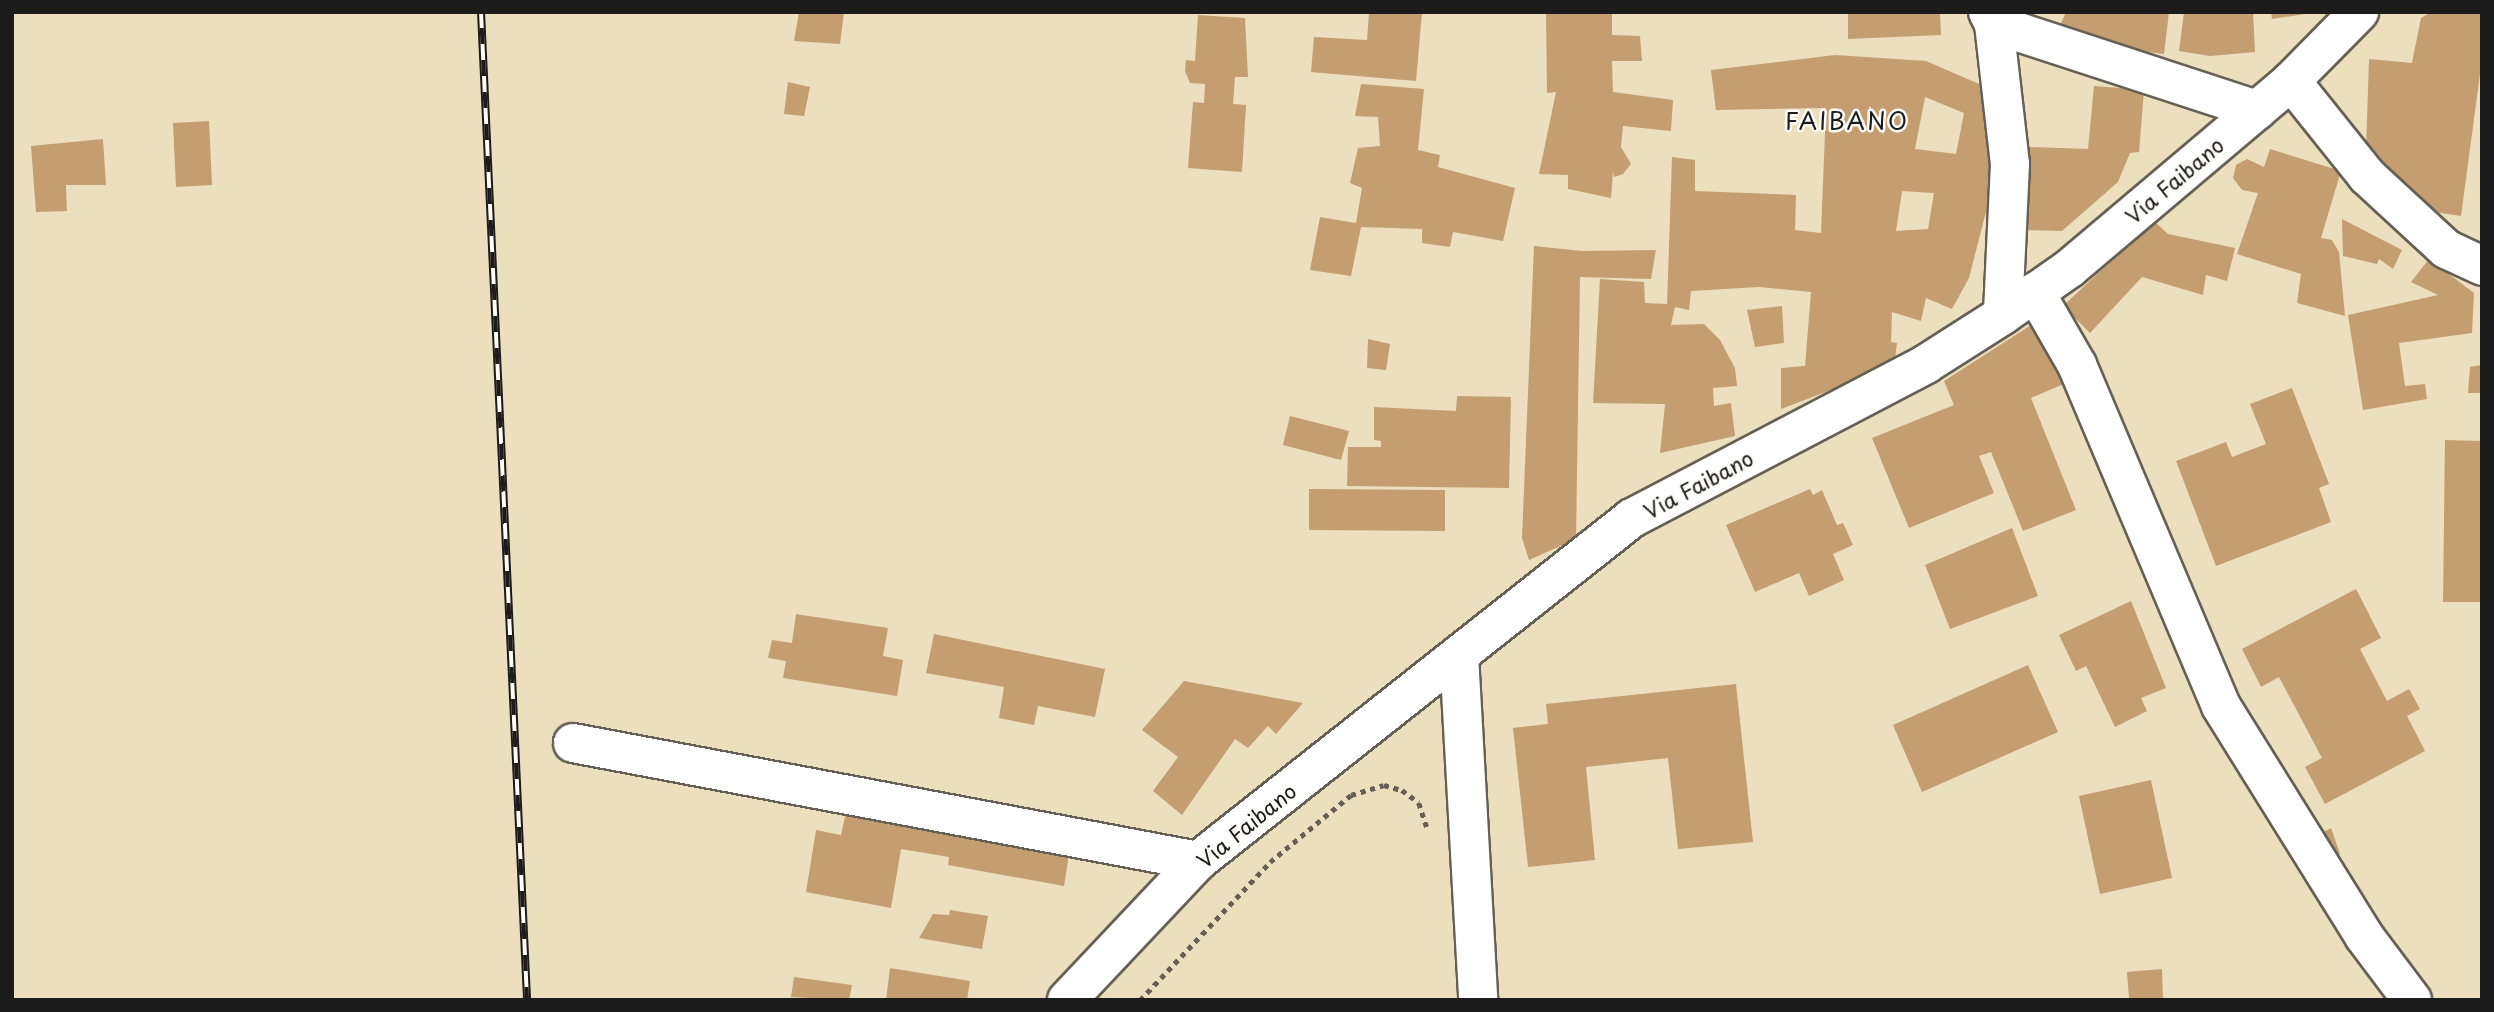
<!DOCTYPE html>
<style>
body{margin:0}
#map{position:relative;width:2494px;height:1012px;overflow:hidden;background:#ecdfbe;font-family:"Playpen Sans",sans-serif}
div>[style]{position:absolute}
.building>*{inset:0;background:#c49d70}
.path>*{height:4.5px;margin-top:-2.25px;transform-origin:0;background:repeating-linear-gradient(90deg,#656055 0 5px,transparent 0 10px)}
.roads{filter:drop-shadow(2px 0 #656055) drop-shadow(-2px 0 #656055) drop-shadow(0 2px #656055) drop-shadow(0 -2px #656055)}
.minor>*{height:38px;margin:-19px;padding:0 19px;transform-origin:19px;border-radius:19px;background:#fff}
.rail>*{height:8px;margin-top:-4px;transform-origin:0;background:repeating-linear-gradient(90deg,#fdfcf7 0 16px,#1c1c1c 0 32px);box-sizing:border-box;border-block:2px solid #1c1c1c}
span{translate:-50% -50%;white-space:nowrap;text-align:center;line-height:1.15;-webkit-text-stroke:5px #fdfcf7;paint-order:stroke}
.street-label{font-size:21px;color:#1c1c1c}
.quarter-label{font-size:24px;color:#1c1c1c;letter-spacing:2px}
.frame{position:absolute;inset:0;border:14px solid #1c1c1c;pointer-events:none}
</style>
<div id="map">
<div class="building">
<div style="clip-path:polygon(799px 12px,844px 12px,840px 44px,794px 41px)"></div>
<div style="clip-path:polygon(1369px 12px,1422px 12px,1416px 81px,1311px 72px,1314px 37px,1367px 40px)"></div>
<div style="clip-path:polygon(1546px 12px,1612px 12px,1612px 35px,1640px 36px,1642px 61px,1612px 61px,1613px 92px,1673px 100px,1671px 131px,1623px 126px,1621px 147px,1631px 164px,1623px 174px,1614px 177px,1613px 172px,1611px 198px,1568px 189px,1568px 175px,1539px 174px,1556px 92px,1547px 93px)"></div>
<div style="clip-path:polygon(1848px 12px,1940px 12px,1941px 35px,1848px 39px)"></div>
<div style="clip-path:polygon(2066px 12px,2169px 12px,2164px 54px,2082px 44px,2059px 28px)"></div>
<div style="clip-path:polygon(2184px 12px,2253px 12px,2255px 52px,2210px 56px,2179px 51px)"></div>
<div style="clip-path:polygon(2271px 12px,2305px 12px,2305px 14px,2272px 19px)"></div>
<div style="clip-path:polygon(2431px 12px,2482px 12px,2482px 59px,2461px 216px,2428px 211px,2366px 150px,2369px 59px,2412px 63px,2421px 18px)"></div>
<div style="clip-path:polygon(1198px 15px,1245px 18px,1248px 77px,1235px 77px,1233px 104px,1246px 105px,1242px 172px,1188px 168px,1193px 102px,1204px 103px,1205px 84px,1190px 83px,1185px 71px,1186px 60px,1195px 61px)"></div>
<div style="clip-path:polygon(evenodd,1835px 55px,1926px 61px,1993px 90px,1989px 200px,1969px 278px,1952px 309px,1926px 298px,1921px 321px,1892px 312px,1891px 342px,1897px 343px,1894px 366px,1781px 409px,1781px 368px,1805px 366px,1811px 292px,1759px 287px,1691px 291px,1689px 310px,1675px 307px,1671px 325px,1704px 324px,1720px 340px,1735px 368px,1737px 386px,1713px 388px,1714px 406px,1731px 403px,1735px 436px,1660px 453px,1665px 404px,1593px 403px,1600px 279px,1644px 282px,1645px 303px,1667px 304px,1672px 157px,1695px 160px,1695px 191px,1796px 195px,1795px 230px,1821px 233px,1826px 108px,1716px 110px,1711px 70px,1835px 55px,1925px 97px,1964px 113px,1956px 154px,1915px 149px,1925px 97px,1835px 55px,1902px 191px,1934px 193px,1928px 229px,1896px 231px,1902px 191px)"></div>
<div style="clip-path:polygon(788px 82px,810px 87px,804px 116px,784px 114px)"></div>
<div style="clip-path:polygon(1361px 84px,1424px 89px,1418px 150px,1440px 155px,1438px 167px,1515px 188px,1503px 241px,1453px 232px,1450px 247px,1422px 243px,1422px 229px,1361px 227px,1351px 276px,1310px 270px,1320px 217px,1356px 223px,1362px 188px,1350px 183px,1358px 148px,1380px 146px,1378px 117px,1355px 116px)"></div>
<div style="clip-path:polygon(2094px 86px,2144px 90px,2139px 152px,2130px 153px,2118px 182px,2062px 231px,2022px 230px,2029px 147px,2088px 149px)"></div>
<div style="clip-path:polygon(209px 121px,212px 185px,176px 187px,173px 123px)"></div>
<div style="clip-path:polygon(103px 139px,106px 185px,66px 185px,67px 211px,36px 212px,31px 146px)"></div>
<div style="clip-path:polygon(2270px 149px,2341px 171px,2321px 238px,2332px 240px,2339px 252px,2345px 316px,2297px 303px,2301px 274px,2237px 254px,2258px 193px,2242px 190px,2233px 178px,2236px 165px,2247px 159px,2264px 167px)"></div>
<div style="clip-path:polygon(2342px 219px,2402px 250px,2393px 269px,2379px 259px,2377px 264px,2343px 256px)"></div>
<div style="clip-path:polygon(2154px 221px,2168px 234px,2235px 248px,2227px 281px,2206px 275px,2203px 295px,2142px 277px,2090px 333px,2063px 306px)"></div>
<div style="clip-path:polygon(1534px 246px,1582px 251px,1656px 250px,1651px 279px,1580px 277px,1576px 539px,1529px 560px,1522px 538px)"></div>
<div style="clip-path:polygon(2429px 259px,2474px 293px,2472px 333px,2399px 343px,2405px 386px,2425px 384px,2427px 399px,2363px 410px,2348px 315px,2438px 295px,2411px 282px)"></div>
<div style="clip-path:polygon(1782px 306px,1784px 343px,1755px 347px,1747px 310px)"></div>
<div style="clip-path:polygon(2031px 325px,2066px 383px,2031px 398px,2076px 510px,2023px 531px,1991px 452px,1979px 456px,1994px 493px,1909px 528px,1872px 438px,1954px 405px,1944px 381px)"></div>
<div style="clip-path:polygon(1368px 339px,1390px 344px,1386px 370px,1367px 368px)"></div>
<div style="clip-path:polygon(2482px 365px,2482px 393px,2468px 393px,2470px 367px)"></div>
<div style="clip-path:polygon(2292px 388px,2329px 484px,2319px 488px,2331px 522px,2216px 566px,2176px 461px,2226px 442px,2232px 457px,2266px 444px,2250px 404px)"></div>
<div style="clip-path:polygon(1457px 396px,1511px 397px,1509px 488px,1347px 486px,1348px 447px,1381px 447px,1381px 441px,1374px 440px,1374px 407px,1456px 411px)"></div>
<div style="clip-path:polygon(1290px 416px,1349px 431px,1341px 460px,1283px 445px)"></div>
<div style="clip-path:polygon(2445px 440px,2482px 441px,2482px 602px,2443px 602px)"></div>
<div style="clip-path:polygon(1309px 489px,1445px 490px,1445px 531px,1309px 530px)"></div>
<div style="clip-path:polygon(1810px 489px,1813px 495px,1822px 490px,1837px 525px,1843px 523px,1853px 545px,1833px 554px,1844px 580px,1809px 596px,1799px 573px,1755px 592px,1726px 525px)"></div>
<div style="clip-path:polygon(2012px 528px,2038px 596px,1950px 629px,1925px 565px)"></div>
<div style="clip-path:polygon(2356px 589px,2381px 638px,2360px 649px,2387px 701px,2409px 689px,2420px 709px,2407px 716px,2425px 751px,2325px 804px,2305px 767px,2322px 758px,2279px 677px,2261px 687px,2242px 649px)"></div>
<div style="clip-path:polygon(2131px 601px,2166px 688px,2141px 698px,2147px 711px,2115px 727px,2086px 666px,2076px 671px,2059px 635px)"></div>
<div style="clip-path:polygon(796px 614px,888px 628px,883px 656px,903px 660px,897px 696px,783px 678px,786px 661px,768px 658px,772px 640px,792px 643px)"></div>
<div style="clip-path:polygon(934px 634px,1105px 669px,1095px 717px,1038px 706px,1034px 725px,999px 718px,1004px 687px,926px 673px)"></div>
<div style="clip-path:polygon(2028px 665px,2058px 732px,1922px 792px,1893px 725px)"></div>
<div style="clip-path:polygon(1184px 681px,1303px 703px,1276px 734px,1268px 726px,1248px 748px,1235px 739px,1182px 815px,1153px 791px,1178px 757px,1142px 730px)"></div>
<div style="clip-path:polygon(1736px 684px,1753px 842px,1678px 849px,1668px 758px,1586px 767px,1595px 860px,1528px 867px,1513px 728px,1548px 724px,1546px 704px)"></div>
<div style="clip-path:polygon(2151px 780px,2172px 878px,2100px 894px,2079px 796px)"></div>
<div style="clip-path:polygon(847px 808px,1070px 848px,1064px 886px,948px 865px,949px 857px,901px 849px,891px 908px,806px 892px,816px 830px,841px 835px)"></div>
<div style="clip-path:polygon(2331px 828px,2340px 854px,2329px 859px,2315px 837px)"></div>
<div style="clip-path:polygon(950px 910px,988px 916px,982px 949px,919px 938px,933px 914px,949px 915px)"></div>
<div style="clip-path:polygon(890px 968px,970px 981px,967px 1000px,886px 1000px)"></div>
<div style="clip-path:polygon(2162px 969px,2163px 998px,2129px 998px,2127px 972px)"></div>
<div style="clip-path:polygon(794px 977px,852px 985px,849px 1000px,791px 997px)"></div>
</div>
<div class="path">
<div style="left:1140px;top:1000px;width:190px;rotate:-46.7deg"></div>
<div style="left:1270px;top:862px;width:105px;rotate:-39.6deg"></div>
<div style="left:1351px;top:795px;width:34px;rotate:-17deg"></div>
<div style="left:1384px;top:785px;width:19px;rotate:16deg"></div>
<div style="left:1402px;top:790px;width:21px;rotate:37deg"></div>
<div style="left:1419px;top:803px;width:26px;rotate:72deg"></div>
</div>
<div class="roads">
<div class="minor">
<div style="left:1988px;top:12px;width:13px;rotate:63deg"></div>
<div style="left:1994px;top:24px;width:141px;rotate:83.5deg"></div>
<div style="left:2010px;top:164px;width:151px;rotate:92.7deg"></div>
<div style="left:1994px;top:24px;width:277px;rotate:18.1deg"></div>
<div style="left:2291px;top:81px;width:122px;rotate:51.3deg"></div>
<div style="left:2367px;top:176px;width:108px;rotate:42.7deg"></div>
<div style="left:2446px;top:249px;width:40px;rotate:25deg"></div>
<div style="left:2035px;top:292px;width:84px;rotate:60.1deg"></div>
<div style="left:2077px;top:365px;width:370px;rotate:67.1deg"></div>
<div style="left:2221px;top:706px;width:271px;rotate:58.1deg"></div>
<div style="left:2364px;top:936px;width:80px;rotate:53.1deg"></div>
<div style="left:1459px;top:655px;width:346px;rotate:86.8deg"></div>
<div style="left:573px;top:743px;width:636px;rotate:10.69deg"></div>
<div style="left:1067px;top:1000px;width:191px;rotate:-46.7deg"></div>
<div style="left:1198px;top:861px;width:553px;rotate:-38.32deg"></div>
<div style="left:1632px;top:518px;width:332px;rotate:-27.6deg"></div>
<div style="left:1926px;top:364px;width:91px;rotate:-32.5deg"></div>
<div style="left:2003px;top:315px;width:82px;rotate:-35deg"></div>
<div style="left:2070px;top:268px;width:289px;rotate:-40.2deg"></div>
<div style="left:2291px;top:81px;width:97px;rotate:-45.4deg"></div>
</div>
</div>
<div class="rail">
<div style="left:481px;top:12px;width:989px;rotate:87.33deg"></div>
</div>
<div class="street-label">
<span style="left:2174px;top:180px;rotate:-40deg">Via Faibano</span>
<span style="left:1698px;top:484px;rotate:-28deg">Via Faibano</span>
<span style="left:1246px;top:825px;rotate:-39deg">Via Faibano</span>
</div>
<div class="quarter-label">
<span style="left:1847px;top:121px">FAIBANO</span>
</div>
<div class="frame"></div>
</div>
